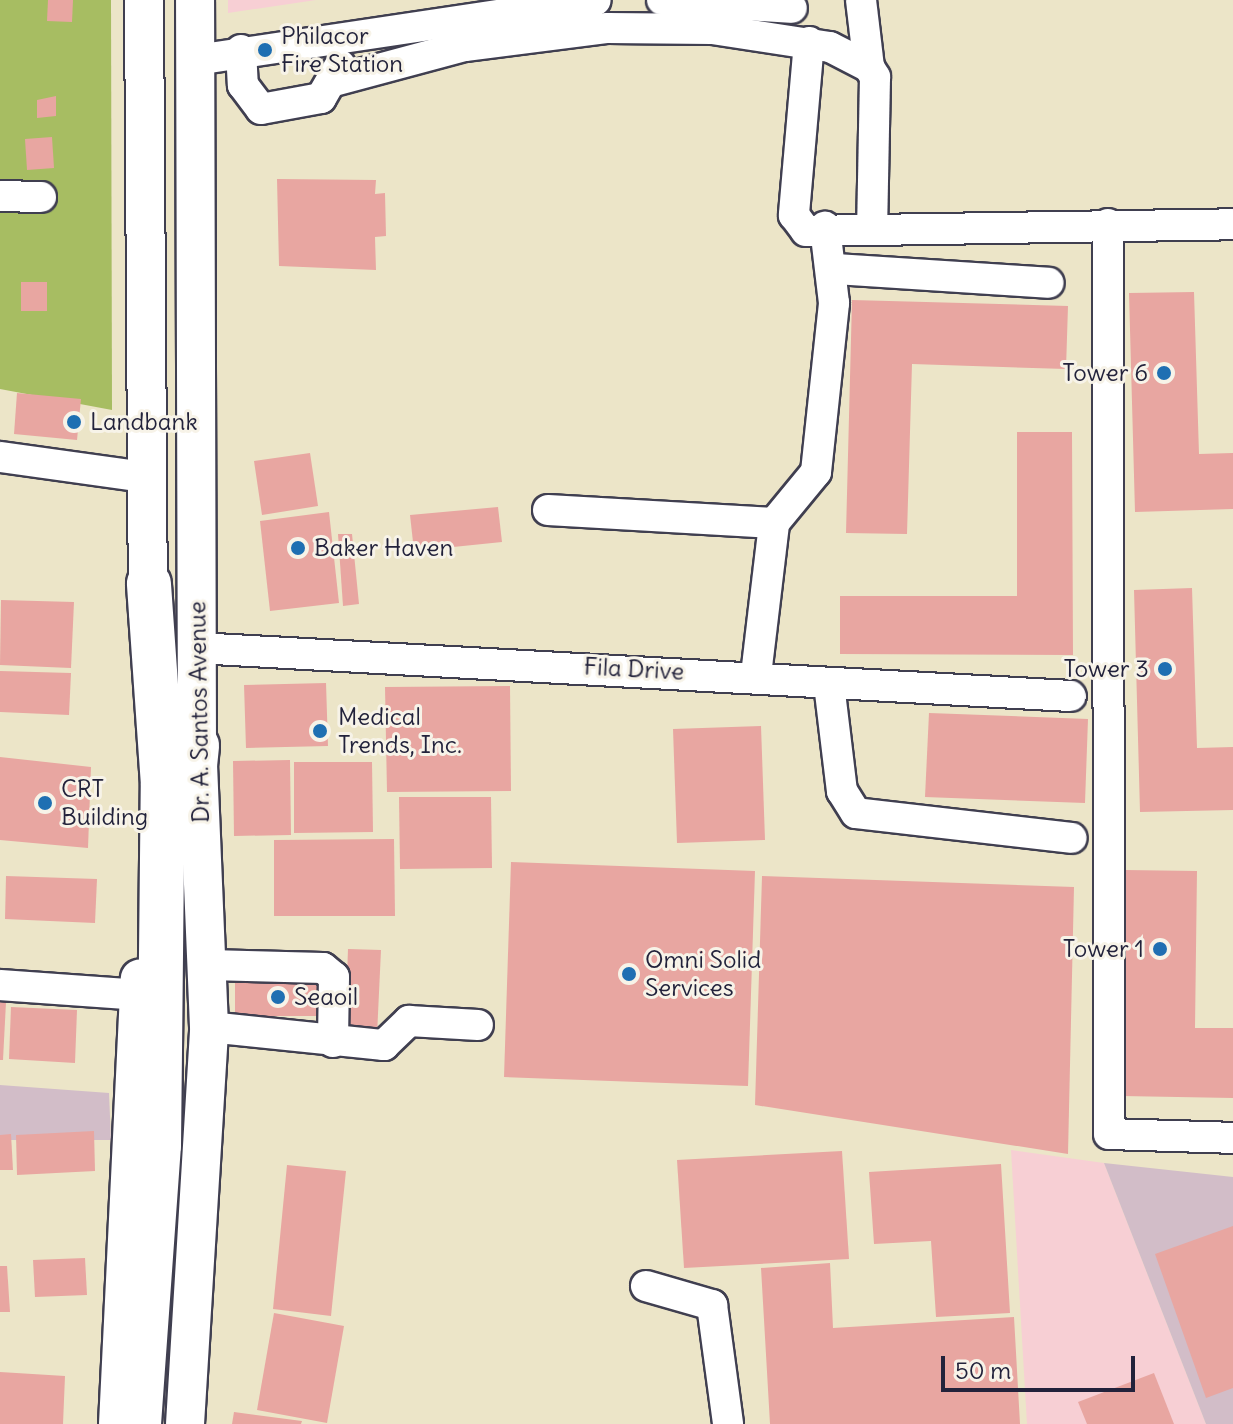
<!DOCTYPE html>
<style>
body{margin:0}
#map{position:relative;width:1233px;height:1424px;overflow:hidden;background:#ece5c8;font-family:Delius,sans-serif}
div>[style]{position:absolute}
.built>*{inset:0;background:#f7cfd4}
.industrial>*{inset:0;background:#d2bdc8}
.green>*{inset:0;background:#a7bd62}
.building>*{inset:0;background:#e8a6a1}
.roads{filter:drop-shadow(2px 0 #403f50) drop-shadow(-2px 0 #403f50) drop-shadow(0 2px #403f50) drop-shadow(0 -2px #403f50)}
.minor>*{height:30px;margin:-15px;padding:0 15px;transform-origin:15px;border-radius:15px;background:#fff}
.major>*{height:38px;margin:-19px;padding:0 19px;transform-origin:19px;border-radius:19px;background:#fff}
.highway>*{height:44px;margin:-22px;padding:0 22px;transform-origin:22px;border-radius:22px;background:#fff}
.dots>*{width:22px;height:22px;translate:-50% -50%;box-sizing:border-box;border:4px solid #f7f3e8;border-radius:50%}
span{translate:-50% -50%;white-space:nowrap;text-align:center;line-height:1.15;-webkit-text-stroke:6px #f7f3e8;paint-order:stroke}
.poi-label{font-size:24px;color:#22223b}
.left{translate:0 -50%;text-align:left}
.right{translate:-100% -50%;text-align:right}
.street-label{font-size:24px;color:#22223b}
.scale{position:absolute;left:941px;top:1356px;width:194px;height:36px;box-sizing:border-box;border:4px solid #22223b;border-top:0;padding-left:10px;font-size:24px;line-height:28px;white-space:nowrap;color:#22223b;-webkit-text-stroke:6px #f7f3e8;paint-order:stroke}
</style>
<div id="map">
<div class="built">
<div style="clip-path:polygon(228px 0,316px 0,228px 13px)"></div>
<div style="clip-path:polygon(1011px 1150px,1104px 1163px,1206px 1424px,1027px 1424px)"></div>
</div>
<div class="industrial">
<div style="clip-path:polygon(0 1085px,109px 1093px,111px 1140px,0 1140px)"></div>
<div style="clip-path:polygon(1104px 1163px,1233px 1177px,1233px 1424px,1206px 1424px)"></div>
</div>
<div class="green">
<div style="clip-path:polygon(0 0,111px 0,112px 410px,0 389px)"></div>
</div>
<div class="building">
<div style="clip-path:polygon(48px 0,73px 0,72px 22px,47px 21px)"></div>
<div style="clip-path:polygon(56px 96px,56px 116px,37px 118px,37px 100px)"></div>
<div style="clip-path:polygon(52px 137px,54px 168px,27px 170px,25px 139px)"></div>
<div style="clip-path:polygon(277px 179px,376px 180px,375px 194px,385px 193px,386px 236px,375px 237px,376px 270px,279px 266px)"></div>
<div style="clip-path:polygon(21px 282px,47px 282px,47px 311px,21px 311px)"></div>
<div style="clip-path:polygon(1194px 292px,1199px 454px,1233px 453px,1233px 509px,1135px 512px,1129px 293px)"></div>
<div style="clip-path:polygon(852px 300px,1068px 306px,1066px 369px,912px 364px,907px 534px,846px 533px)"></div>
<div style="clip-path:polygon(17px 393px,81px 399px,77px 440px,14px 434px)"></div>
<div style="clip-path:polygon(1017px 432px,1072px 432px,1073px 655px,840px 654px,840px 596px,1017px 596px)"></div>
<div style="clip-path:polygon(310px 453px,318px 506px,262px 515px,254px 461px)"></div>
<div style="clip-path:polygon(498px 507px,502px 542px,414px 551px,410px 515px)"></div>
<div style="clip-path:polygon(329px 512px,339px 603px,270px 611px,260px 521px)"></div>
<div style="clip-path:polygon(338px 534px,352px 534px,359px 604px,343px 606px)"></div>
<div style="clip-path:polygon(1192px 588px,1197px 748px,1233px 747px,1233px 810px,1140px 812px,1134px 590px)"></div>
<div style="clip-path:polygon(1px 600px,74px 602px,71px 668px,0 665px)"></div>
<div style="clip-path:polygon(0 671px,71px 673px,69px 715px,0 712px)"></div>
<div style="clip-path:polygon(326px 683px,328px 746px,246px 748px,244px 685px)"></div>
<div style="clip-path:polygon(510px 686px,511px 791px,387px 792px,385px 687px)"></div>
<div style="clip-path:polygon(929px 713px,1088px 719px,1085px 803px,925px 797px)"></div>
<div style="clip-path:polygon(761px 726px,765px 840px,677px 843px,673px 729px)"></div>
<div style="clip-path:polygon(0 757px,91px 767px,88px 848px,0 840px)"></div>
<div style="clip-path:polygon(290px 760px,291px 835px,234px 836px,233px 761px)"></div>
<div style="clip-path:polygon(294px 762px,372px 762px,373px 832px,294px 833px)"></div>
<div style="clip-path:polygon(399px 797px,491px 797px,492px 868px,400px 869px)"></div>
<div style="clip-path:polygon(394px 839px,395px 916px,274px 916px,274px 840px)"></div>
<div style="clip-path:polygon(511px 862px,755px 871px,748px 1086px,504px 1077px)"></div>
<div style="clip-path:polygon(1125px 870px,1197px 871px,1195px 1028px,1233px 1028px,1233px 1098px,1122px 1096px)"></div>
<div style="clip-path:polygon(6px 876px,97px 879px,95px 923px,5px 919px)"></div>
<div style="clip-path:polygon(762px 876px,1074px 887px,1068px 1154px,755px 1105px)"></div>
<div style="clip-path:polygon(348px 949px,381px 950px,377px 1035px,345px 1034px)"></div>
<div style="clip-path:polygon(235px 977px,320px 978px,320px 1016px,235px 1016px)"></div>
<div style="clip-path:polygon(0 1001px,6px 1002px,3px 1060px,0 1060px)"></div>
<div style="clip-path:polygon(11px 1007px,77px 1010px,75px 1063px,9px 1059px)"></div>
<div style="clip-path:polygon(94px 1131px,95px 1171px,17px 1175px,16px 1135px)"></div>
<div style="clip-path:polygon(11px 1134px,13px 1170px,0 1170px,0 1135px)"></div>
<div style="clip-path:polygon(842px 1151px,849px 1259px,684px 1268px,677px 1160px)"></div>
<div style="clip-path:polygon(1001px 1164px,1010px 1313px,936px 1317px,931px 1241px,874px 1244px,869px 1172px)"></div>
<div style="clip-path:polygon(287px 1165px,346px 1171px,331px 1316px,273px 1309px)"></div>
<div style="clip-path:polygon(1233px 1226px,1233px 1388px,1206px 1398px,1155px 1254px)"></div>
<div style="clip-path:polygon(85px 1258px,87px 1295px,35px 1297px,33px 1260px)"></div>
<div style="clip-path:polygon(830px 1263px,833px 1328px,1014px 1317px,1020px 1424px,770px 1424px,761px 1268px)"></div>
<div style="clip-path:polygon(0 1266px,7px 1266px,10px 1312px,0 1312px)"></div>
<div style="clip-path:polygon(274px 1313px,344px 1326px,327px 1423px,257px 1410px)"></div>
<div style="clip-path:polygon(0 1372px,65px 1376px,63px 1424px,0 1424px)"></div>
<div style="clip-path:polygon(1154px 1373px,1174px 1424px,1087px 1424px,1078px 1402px)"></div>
<div style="clip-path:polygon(234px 1412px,302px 1421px,301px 1424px,232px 1424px)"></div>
</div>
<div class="roads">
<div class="minor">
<div style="left:662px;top:0;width:130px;rotate:3.5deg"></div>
<div style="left:861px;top:0;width:67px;rotate:83.2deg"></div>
<div style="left:809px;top:42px;width:174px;rotate:95deg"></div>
<div style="left:794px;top:215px;width:20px;rotate:53deg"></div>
<div style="left:806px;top:231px;width:427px;rotate:-0.9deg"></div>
<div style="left:241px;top:50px;width:35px;rotate:87deg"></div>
<div style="left:243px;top:85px;width:30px;rotate:53deg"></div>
<div style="left:261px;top:109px;width:61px;rotate:-10.4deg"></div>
<div style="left:321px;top:98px;width:38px;rotate:-60deg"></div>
<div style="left:196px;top:60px;width:404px;rotate:-8.5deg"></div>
<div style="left:334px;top:81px;width:136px;rotate:-15deg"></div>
<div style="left:465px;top:46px;width:144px;rotate:-7.2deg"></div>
<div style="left:608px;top:28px;width:104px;rotate:0.6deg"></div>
<div style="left:712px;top:29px;width:119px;rotate:8.7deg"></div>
<div style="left:830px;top:47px;width:44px;rotate:27.1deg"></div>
<div style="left:869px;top:67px;width:12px;rotate:59deg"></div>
<div style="left:875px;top:77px;width:150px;rotate:91.1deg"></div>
<div style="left:0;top:196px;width:41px;rotate:1.4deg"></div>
<div style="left:1108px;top:224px;width:910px;rotate:89.94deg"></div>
<div style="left:1109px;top:1134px;width:124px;rotate:1.8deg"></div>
<div style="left:835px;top:269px;width:214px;rotate:3.7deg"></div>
<div style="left:0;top:457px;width:146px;rotate:7.9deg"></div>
<div style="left:548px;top:510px;width:226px;rotate:3.3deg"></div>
<div style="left:774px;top:523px;width:66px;rotate:-50.5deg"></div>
<div style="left:816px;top:472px;width:170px;rotate:-83.9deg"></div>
<div style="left:834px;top:303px;width:77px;rotate:-96.8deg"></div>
<div style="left:196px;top:648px;width:876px;rotate:3.14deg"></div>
<div style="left:756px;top:675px;width:153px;rotate:-83.2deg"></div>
<div style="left:829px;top:684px;width:108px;rotate:83.1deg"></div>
<div style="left:842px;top:791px;width:26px;rotate:58deg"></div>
<div style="left:856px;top:813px;width:217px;rotate:6.6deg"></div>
<div style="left:209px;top:965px;width:114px;rotate:1.5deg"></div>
<div style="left:323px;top:968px;width:14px;rotate:39deg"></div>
<div style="left:334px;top:977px;width:65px;rotate:90.9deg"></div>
<div style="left:0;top:985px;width:140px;rotate:4.1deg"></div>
<div style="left:209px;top:1027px;width:176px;rotate:5.9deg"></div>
<div style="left:384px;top:1045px;width:35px;rotate:-44deg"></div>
<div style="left:409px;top:1021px;width:69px;rotate:3.3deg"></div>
<div style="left:646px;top:1286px;width:69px;rotate:16.1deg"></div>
<div style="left:712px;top:1305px;width:120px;rotate:82.3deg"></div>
</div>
<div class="major">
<div style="left:144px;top:0;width:613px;rotate:89.63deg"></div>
<div style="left:118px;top:1424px;width:446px;rotate:-87.2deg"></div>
<div style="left:185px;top:1424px;width:398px;rotate:-86.5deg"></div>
<div style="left:209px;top:1027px;width:281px;rotate:-92.4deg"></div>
<div style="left:197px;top:746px;width:746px;rotate:-90.15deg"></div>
</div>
<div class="highway">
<div style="left:187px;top:843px;width:98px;rotate:-84.1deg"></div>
<div style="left:139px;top:1424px;width:280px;rotate:-85.9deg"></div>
<div style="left:159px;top:1145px;width:360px;rotate:-89.4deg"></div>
<div style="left:163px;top:785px;width:202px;rotate:-94deg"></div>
</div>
</div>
<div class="dots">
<div style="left:265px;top:50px;background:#1f6fb2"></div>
<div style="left:1164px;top:373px;background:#1f6fb2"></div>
<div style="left:74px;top:422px;background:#1f6fb2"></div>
<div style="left:298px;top:548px;background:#1f6fb2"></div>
<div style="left:1165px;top:669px;background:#1f6fb2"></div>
<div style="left:320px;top:731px;background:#1f6fb2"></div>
<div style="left:45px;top:803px;background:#1f6fb2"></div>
<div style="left:1160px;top:949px;background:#1f6fb2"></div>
<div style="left:629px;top:974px;background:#1f6fb2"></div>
<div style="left:278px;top:997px;background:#1f6fb2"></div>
</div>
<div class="poi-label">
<span class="left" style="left:281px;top:50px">Philacor<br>Fire Station</span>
<span class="right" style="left:1148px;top:373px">Tower 6</span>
<span class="left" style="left:90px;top:422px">Landbank</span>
<span class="left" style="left:314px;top:548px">Baker Haven</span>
<span class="right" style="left:1149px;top:669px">Tower 3</span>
<span class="left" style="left:338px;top:731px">Medical<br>Trends, Inc.</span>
<span class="left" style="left:61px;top:803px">CRT<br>Building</span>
<span class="right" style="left:1144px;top:949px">Tower 1</span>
<span class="left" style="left:645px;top:974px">Omni Solid<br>Services</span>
<span class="left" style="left:294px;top:997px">Seaoil</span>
</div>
<div class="street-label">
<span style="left:634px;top:669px;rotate:3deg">Fila Drive</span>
<span style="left:199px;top:712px;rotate:-91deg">Dr. A. Santos Avenue</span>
</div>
<div class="scale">50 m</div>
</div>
